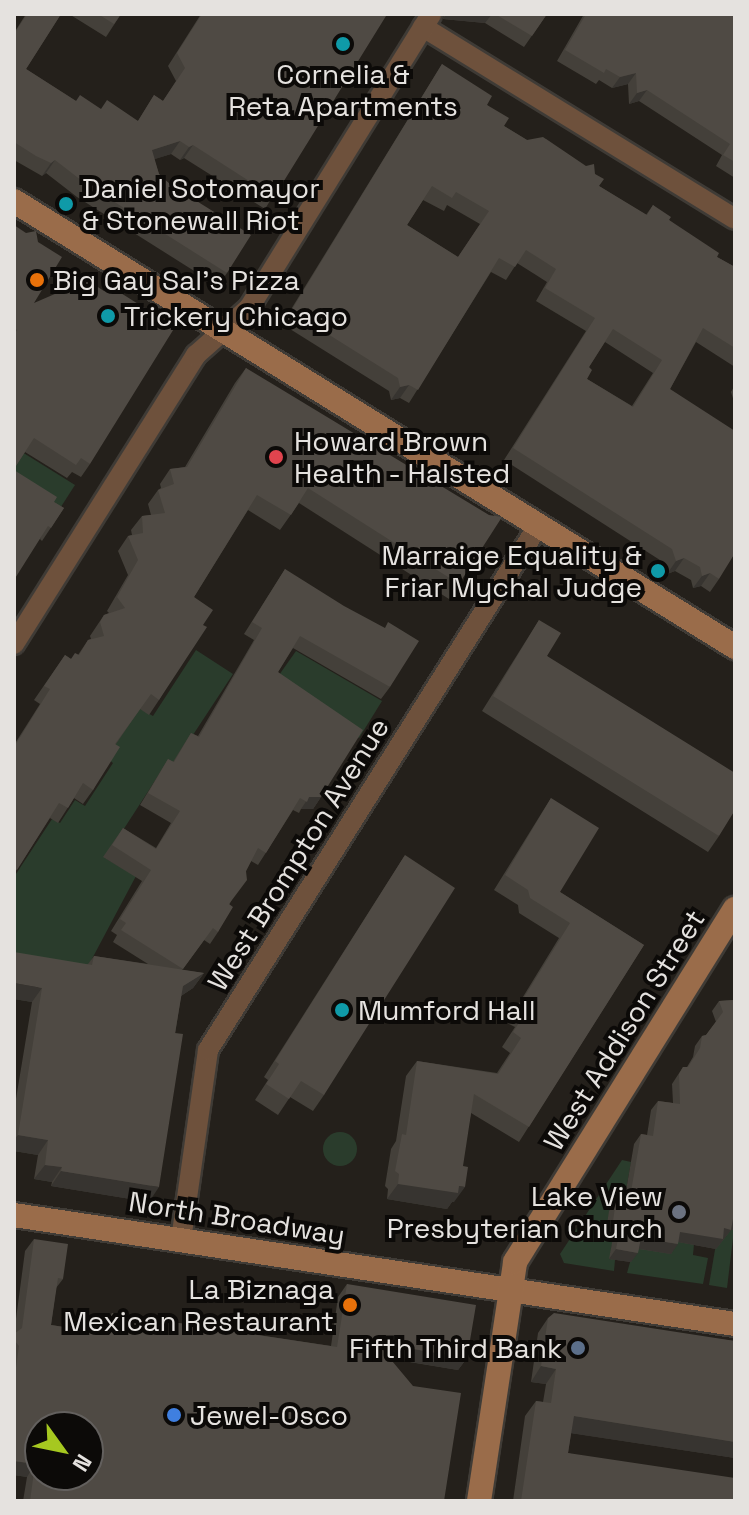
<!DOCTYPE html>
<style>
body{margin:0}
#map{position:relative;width:749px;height:1515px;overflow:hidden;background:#24201b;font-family:"Space Grotesk",sans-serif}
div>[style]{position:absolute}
.green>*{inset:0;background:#2a3c2c}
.round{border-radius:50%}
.roads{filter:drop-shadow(2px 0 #3f3b36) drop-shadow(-2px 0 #3f3b36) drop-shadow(0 2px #3f3b36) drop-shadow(0 -2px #3f3b36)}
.street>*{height:20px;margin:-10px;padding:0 10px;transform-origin:10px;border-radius:10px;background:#6e513c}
.secondary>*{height:24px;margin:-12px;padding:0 12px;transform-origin:12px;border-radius:12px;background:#9a6c4a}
.wall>*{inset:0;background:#44403a}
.shaded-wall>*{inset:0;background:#373430}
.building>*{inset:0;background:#4f4a44}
.dots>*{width:22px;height:22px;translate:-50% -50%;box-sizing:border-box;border:4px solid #0c0a08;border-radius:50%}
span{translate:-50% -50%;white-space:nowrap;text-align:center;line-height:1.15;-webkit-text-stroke:8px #0c0a08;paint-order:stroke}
.poi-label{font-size:28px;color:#e5e2df}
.left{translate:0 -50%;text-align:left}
.right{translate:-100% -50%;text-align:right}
.street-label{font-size:28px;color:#e5e2df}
.frame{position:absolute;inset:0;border:16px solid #e5e2df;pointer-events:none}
.north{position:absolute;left:24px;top:1411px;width:80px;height:80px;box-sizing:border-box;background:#0c0a08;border:2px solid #63605e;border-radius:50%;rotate:123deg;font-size:22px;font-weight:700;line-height:32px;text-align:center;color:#e5e2df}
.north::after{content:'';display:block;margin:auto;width:28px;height:36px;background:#a6c820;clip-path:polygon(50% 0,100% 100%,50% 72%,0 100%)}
</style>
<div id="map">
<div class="green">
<div style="clip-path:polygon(14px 447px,75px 485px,57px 513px,14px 486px)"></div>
<div style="clip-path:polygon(196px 650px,233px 674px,166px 776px,160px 773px,105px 858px,136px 876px,85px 972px,14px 964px,14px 877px,52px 819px,60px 823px,75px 800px,85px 806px,113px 763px,107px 758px,137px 707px,153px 716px)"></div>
<div style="clip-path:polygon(296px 651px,382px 701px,359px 738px,272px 685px)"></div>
<div class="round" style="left:323px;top:1132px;width:34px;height:34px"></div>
<div style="clip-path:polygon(622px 1160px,631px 1162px,622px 1213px,606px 1230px,614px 1232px,610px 1258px,615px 1260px,614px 1271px,564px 1263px,560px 1254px)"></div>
<div style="clip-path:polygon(726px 1229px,734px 1230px,727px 1288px,709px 1285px,717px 1238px)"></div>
<div style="clip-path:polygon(674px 1231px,694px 1244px,693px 1255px,708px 1258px,703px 1284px,627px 1273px,634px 1248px)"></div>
</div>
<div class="roads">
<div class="street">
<div style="left:423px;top:27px;width:366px;rotate:31.6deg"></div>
<div style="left:14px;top:644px;width:342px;rotate:-57.8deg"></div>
<div style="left:196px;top:355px;width:71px;rotate:-41.6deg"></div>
<div style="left:249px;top:308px;width:346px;rotate:-58.2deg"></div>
<div style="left:181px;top:1240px;width:192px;rotate:-81.9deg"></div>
<div style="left:208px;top:1050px;width:619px;rotate:-57.8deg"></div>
</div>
<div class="secondary">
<div style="left:14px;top:201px;width:848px;rotate:31.74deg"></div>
<div style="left:14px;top:1215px;width:729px;rotate:8.6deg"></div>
<div style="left:479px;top:1501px;width:242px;rotate:-81.4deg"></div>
<div style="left:515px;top:1262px;width:416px;rotate:-58.1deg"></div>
</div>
</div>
<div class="wall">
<div style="clip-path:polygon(26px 14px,61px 14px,26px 69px,76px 101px,138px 121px,154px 95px,163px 101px,176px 81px,168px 66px,201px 14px,385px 14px,265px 209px,184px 158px,180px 160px,171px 154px,154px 159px,159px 174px,227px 273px,218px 286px,77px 197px,46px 173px,42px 176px,14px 160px,14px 33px)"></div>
<div style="clip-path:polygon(69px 14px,121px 14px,106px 37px)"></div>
<div style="clip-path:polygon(444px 14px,547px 14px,524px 47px,485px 23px,443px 19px)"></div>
<div style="clip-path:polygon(584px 14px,735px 14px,735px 178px,716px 166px,722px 155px,639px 101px,629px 104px,628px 84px,612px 88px,599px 80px,596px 84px,557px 61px)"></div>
<div style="clip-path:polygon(evenodd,442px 64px,487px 105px,504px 126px,527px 140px,595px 174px,599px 186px,646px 215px,653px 205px,669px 220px,717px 257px,735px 267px,735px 367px,696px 342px,670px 389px,719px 579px,710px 592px,701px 586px,693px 588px,691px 580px,675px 571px,667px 574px,663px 562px,504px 460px,586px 331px,536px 301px,547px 282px,517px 263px,506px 280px,491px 272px,409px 403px,400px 398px,391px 400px,389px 391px,282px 324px,442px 64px,423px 200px,444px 211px,447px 205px,480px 224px,458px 257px,407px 225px,423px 200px,442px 64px,605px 342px,653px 373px,632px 406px,587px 379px,589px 367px,605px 342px)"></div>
<div style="clip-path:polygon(14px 225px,34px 303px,90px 464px,81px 477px,72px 472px,67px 478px,25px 452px,14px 469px)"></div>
<div style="clip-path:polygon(246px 368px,459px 584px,449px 599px,299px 503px,280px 530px,248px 510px,194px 597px,203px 625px,159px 700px,149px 715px,140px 709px,116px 744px,93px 790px,83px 804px,74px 798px,58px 823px,50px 818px,14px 874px,14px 745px,40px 704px,34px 700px,65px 655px,71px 659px,78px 655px,88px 640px,91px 639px,90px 636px,104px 615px,109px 613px,107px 611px,128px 575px,118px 551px,128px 536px,132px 535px,131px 530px,142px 516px,151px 515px,148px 504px,158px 490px,161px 488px,160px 484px,170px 469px,185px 467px,235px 383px)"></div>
<div style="clip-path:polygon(735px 385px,735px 405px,731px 392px)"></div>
<div style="clip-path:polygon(54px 502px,64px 508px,42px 541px,40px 539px)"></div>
<div style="clip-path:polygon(285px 569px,390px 687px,381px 699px,293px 648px,278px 672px,321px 797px,313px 809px,301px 809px,299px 813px,293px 810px,258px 865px,251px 861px,229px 905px,218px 932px,210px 944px,204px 940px,182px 970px,204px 973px,193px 988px,181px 996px,149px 1202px,51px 1186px,52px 1182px,34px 1179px,38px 1155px,14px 1151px,14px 1111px,32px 1002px,14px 999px,88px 964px,94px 956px,148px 964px,113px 942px,117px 935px,111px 931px,142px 881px,103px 857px,123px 828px,156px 848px,171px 823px,140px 805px,168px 759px,173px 762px,191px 733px,198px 736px,254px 640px,244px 634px)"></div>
<div style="clip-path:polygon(539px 620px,547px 656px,719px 836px,708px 852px,482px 711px)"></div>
<div style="clip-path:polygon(551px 798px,560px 892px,644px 945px,519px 1142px,471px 1113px,454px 1202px,452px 1202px,447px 1209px,387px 1199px,388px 1189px,385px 1186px,391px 1149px,396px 1141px,406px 1076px,417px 1061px,497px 1073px,510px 1053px,502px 1047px,515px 1027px,507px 1023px,559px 938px,519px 913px,518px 905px,494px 890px,541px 814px)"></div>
<div style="clip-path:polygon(405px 855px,324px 1095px,313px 1111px,290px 1097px,278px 1115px,255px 1100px,268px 1080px,264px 1077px)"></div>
<div style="clip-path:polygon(734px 1000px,734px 1230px,731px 1230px,716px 1249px,678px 1242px,671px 1254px,639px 1249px,631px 1262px,609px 1259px,614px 1232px,606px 1231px,609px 1211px,616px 1201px,624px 1202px,634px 1144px,641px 1134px,647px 1135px,651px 1110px,658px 1101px,673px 1103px,672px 1084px,683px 1067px,687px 1067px,693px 1057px,695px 1046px,702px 1036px,706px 1035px,716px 1022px,712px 1011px,719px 1001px)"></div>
<div style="clip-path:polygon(34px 1239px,63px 1279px,56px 1288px,51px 1325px,102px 1333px,103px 1325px,112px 1313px,331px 1346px,338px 1297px,347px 1284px,467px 1358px,458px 1370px,391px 1359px,444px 1501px,23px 1501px,27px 1477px,14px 1475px,14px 1334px,25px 1251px)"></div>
<div style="clip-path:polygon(548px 1318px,735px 1341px,735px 1458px,571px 1433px,568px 1453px,735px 1501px,513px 1501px,525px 1416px,536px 1401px,543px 1402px,546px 1384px,531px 1382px,538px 1333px)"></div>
</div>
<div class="shaded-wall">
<div style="clip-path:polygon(446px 14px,492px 14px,485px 23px,443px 19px)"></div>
<div style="clip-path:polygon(636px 73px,628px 84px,612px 88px,620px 77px)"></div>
<div style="clip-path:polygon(647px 90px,639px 101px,629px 104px,637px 93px)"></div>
<div style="clip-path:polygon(180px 141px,171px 154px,143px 163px,152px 150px)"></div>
<div style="clip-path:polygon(193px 145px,184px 158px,180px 160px,189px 147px)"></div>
<div style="clip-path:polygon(55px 160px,46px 173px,42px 176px,51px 163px)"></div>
<div style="clip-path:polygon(409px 385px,400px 398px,391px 400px,400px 387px)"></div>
<div style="clip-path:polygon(684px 558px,675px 571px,667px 574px,676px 561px)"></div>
<div style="clip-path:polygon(710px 573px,701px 586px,693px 588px,702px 576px)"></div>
<div style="clip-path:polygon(309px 797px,321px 797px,313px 809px,301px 809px)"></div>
<div style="clip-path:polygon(204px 973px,193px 988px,173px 1001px,183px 986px)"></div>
<div style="clip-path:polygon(14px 983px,42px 988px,32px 1002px,14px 999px)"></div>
<div style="clip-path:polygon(18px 1135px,48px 1140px,38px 1155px,14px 1151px,14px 1140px)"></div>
<div style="clip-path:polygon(45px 1165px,62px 1167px,52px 1182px,34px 1179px)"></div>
<div style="clip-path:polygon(61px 1171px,159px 1187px,149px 1202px,51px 1186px)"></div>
<div style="clip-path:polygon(398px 1184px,459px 1186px,465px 1187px,454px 1202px,452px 1202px,447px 1209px,387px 1199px)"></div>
<div style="clip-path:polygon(733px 1219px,735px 1219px,735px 1229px,731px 1230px,716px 1249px,673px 1241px,680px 1232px)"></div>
<div style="clip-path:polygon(613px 1221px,621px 1223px,614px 1232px,606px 1231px)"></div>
<div style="clip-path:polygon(641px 1238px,678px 1244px,671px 1254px,634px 1248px)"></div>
<div style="clip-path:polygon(616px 1249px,638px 1253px,631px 1262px,609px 1259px)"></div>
<div style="clip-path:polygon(377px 1343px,467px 1358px,458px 1370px,369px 1355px)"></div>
<div style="clip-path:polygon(541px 1366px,556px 1369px,546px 1384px,531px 1382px)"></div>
<div style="clip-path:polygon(574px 1416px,735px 1442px,735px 1458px,563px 1432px)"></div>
<div style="clip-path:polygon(14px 1461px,35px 1464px,27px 1477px,14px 1475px)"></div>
</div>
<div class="building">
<div style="clip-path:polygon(27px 14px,61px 14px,26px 69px,76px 101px,80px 95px,101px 109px,107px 100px,138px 121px,154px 95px,163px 101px,185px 68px,177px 53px,202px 14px,385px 14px,386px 16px,274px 197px,193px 145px,189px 147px,180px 141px,152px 150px,159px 174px,171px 185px,251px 235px,227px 273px,86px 184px,55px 160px,51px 163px,36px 156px,14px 142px,14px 34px)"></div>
<div style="clip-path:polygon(98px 14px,121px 14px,114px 24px)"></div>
<div style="clip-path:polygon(495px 14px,547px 14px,532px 36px)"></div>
<div style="clip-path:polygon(586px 14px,735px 14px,735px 162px,723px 155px,730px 144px,647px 90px,637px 93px,636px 73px,620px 77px,606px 69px,604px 73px,565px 50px)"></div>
<div style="clip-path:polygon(evenodd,442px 64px,492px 96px,487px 105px,509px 118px,504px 126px,527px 140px,543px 137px,586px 166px,594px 164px,595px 174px,604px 179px,599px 186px,647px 215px,653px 205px,671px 217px,669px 220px,719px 253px,717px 257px,735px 267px,735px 348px,703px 328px,670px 389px,735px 431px,735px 553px,719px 579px,710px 573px,702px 576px,700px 567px,684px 558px,676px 561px,672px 549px,513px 448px,595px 318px,545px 288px,556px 269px,526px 250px,515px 267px,499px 258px,418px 390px,409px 385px,400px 387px,398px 378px,291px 311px,442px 64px,432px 186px,452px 198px,456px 192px,489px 211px,458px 257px,407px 225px,432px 186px,442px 64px,613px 329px,662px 360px,633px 407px,587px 379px,592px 370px,589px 367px,613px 329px)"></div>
<div style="clip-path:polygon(14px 225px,26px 233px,36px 231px,38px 242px,62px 257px,34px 303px,87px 280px,104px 291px,108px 285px,175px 327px,90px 464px,81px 458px,76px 465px,34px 438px,14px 469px,14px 334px,17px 330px,14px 328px)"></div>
<div style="clip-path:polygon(246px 368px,489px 515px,502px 517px,459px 584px,308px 488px,291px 515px,257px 495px,194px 597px,213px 610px,203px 625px,207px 627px,159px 700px,151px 694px,115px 744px,120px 747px,93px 790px,83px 783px,68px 808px,59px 803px,17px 870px,14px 868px,14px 747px,50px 689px,44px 686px,65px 655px,71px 659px,75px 653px,79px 655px,88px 640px,104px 636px,100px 622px,104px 615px,125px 608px,117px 597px,138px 560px,128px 536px,143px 533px,142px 516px,165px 513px,158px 490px,174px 484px,170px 469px,187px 467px)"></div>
<div style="clip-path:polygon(14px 470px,57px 497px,54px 502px,64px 508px,51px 528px,48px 526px,14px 580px)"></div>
<div style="clip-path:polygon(285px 569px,344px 606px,385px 628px,388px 622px,419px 641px,390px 687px,300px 636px,278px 672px,363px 730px,321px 797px,309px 797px,307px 802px,300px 798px,266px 853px,258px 848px,246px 871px,247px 880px,229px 904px,233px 907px,218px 932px,213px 928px,183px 969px,121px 930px,126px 923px,120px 919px,151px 870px,112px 845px,123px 828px,156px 849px,180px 811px,148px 793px,168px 759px,174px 762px,191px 733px,199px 737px,262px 628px,252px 622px)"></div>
<div style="clip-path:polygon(539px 620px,561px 633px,547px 656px,735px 773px,735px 810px,719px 836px,493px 696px)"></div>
<div style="clip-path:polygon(551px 798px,599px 828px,560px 892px,644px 945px,529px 1127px,474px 1094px,463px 1166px,468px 1167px,465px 1187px,459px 1186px,458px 1193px,398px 1184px,399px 1174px,395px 1171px,402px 1134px,406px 1135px,417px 1061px,498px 1074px,521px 1038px,513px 1032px,526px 1012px,518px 1007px,570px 923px,530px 898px,528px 890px,505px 875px)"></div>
<div style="clip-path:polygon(405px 855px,455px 888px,324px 1095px,301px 1081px,289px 1099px,266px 1084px,279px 1064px,275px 1061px)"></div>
<div style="clip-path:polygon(14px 952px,92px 965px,94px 956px,204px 973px,183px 986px,175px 1033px,183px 1034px,159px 1187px,61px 1171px,62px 1167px,45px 1165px,48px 1140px,18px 1135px,42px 988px,14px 983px)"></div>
<div style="clip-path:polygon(734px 1000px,735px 1219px,733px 1219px,731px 1230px,724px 1228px,723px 1239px,680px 1232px,678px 1244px,641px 1238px,638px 1253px,616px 1249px,621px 1223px,613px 1221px,616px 1201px,629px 1203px,641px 1134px,653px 1136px,658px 1101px,680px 1104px,679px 1074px,683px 1067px,688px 1067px,700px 1048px,702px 1036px,706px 1035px,723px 1012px,719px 1001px)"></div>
<div style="clip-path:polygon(evenodd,34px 1239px,68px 1244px,63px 1279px,58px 1278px,51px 1325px,108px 1334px,112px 1313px,337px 1347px,347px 1284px,476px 1305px,467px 1358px,377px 1343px,413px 1386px,461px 1393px,444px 1501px,30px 1501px,35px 1464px,14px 1461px,14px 1382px,19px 1346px,14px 1340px,14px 1334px,22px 1328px,34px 1239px,40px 1427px,88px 1427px,88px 1475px,40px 1475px,40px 1427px)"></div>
<div style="clip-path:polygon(554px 1313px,735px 1341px,735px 1442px,574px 1416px,568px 1453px,735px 1478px,735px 1501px,521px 1501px,536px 1401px,551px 1403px,556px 1369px,541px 1366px,548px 1318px)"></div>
</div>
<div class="dots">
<div style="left:343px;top:44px;background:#0f9aa8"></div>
<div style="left:66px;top:204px;background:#0f9aa8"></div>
<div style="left:37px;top:280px;background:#e8710a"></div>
<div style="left:108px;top:316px;background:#0f9aa8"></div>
<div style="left:276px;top:457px;background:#e0444e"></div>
<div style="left:658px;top:571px;background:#0f9aa8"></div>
<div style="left:342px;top:1010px;background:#0f9aa8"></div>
<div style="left:679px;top:1212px;background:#6b7280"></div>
<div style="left:350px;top:1305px;background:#e8710a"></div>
<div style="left:578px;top:1348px;background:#5c6f8a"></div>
<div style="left:174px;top:1415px;background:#3f7fe0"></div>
</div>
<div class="poi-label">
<span style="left:343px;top:90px">Cornelia &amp;<br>Reta Apartments</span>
<span class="left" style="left:82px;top:204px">Daniel Sotomayor<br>&amp; Stonewall Riot</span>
<span class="left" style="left:53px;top:280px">Big Gay Sal's Pizza</span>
<span class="left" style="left:124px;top:316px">Trickery Chicago</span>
<span class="left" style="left:294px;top:457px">Howard Brown<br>Health - Halsted</span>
<span class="right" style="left:642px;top:571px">Marraige Equality &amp;<br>Friar Mychal Judge</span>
<span class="left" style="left:358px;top:1010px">Mumford Hall</span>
<span class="right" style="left:663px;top:1212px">Lake View<br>Presbyterian Church</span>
<span class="right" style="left:334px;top:1305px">La Biznaga<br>Mexican Restaurant</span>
<span class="right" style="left:562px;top:1348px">Fifth Third Bank</span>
<span class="left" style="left:190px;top:1415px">Jewel-Osco</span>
</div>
<div class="street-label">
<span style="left:298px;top:854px;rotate:-58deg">West Brompton Avenue</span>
<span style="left:624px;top:1030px;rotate:-58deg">West Addison Street</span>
<span style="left:237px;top:1218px;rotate:9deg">North Broadway</span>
</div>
<div class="frame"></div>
<div class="north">N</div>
</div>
